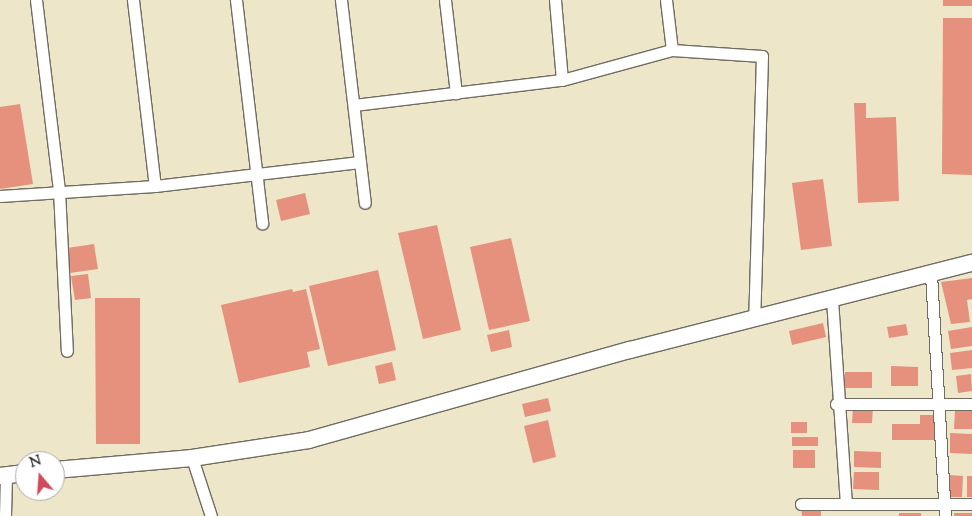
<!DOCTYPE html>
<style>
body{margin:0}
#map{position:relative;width:972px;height:516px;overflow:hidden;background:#eee6c9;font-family:"Sorts Mill Goudy",serif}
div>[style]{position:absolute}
.building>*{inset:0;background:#e5917d}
.roads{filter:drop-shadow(1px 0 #6f6c62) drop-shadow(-1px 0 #6f6c62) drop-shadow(0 1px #6f6c62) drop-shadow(0 -1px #6f6c62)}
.minor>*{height:11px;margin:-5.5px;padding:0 5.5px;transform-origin:5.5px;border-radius:5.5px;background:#fff}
.secondary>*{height:16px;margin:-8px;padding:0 8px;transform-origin:8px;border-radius:8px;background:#fff}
span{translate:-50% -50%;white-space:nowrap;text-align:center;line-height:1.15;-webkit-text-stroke:4px #fff;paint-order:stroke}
.north{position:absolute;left:15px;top:451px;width:50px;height:50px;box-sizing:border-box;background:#fff;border:1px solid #aaa;border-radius:50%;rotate:342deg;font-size:14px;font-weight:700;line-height:20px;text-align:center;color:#2b2b2b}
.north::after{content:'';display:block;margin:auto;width:18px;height:22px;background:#d1495b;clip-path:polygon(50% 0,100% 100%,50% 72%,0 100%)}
</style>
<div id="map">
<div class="building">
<div style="clip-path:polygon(943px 0,972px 0,972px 6px,943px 6px)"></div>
<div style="clip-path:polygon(943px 18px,972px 18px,972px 175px,942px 174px)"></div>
<div style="clip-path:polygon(854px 103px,866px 103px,866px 118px,896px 117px,899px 201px,858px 203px)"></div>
<div style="clip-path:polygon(20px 104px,33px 184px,0 189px,0 107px)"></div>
<div style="clip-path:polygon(823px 179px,832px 246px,801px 250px,792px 183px)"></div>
<div style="clip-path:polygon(305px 193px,310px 214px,281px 221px,276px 200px)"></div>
<div style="clip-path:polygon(437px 225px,461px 330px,423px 339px,398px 233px)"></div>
<div style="clip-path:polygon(511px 238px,530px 321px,489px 330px,470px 247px)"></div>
<div style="clip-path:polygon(94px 244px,98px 269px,70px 273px,67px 248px)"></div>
<div style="clip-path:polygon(378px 270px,396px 350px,328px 366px,309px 286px)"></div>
<div style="clip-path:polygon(88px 274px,91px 298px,75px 300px,71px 276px)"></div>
<div style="clip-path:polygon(972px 278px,972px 299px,967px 300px,970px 322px,951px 324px,941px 282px)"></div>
<div style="clip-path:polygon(292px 289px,293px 292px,306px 289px,320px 349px,307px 352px,310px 367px,239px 383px,221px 305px)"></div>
<div style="clip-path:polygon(95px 298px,140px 298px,140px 444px,96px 444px)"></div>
<div style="clip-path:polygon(823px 323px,826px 337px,792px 345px,789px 331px)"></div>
<div style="clip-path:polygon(906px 324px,908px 335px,889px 338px,887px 327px)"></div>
<div style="clip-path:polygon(972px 327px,972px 346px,951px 349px,948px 331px)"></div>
<div style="clip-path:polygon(509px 330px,512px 347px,491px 352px,487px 335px)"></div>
<div style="clip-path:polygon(972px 350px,972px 368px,952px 370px,950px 353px)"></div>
<div style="clip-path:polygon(392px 362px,396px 380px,379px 384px,375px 366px)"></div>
<div style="clip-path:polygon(891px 366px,918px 367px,918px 386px,891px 386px)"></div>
<div style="clip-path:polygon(845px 372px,872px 372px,872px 388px,845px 388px)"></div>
<div style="clip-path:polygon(971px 374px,972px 391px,958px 393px,956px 376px)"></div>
<div style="clip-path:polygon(548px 398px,551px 411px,525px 417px,522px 404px)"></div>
<div style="clip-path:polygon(853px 407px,873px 407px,872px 423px,852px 423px)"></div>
<div style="clip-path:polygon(955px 411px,972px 411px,972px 429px,954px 429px)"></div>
<div style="clip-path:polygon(920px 415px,938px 415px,938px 440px,892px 440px,892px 424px,920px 424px)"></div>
<div style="clip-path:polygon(548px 420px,556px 457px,533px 463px,524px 426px)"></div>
<div style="clip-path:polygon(791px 422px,807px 422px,807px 433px,791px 433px)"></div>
<div style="clip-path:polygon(950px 433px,972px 434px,972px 454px,950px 453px)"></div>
<div style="clip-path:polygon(792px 437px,818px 437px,818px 446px,792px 446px)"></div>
<div style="clip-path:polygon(793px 450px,815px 450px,815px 468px,793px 468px)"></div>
<div style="clip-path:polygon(854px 451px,881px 452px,881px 468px,854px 467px)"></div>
<div style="clip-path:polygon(854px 472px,879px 472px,879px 490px,853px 489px)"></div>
<div style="clip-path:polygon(950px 475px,963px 476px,962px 497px,950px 497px)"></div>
<div style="clip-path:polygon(967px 476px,972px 476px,972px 497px,967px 497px)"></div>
<div style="clip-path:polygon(821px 507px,821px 516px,802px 516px,801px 508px)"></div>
<div style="clip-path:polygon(899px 513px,921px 513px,921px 516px,899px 516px)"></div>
<div style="clip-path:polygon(954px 513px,972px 513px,972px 516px,954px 516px)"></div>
</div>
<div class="roads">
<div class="minor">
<div style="left:36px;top:0;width:191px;rotate:83.1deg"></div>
<div style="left:59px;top:190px;width:161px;rotate:87.2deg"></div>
<div style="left:133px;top:0;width:187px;rotate:83.3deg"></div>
<div style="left:236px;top:0;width:225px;rotate:83.3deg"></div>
<div style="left:341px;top:0;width:204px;rotate:83.3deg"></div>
<div style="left:445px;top:0;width:94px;rotate:83.3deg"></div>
<div style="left:555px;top:0;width:80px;rotate:85deg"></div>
<div style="left:666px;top:0;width:50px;rotate:83.2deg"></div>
<div style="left:354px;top:105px;width:209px;rotate:-6.9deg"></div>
<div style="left:562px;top:80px;width:114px;rotate:-15.3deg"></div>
<div style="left:672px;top:50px;width:90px;rotate:3.8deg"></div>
<div style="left:762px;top:56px;width:262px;rotate:91.7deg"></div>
<div style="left:0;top:196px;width:155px;rotate:-3.7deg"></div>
<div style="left:155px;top:186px;width:206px;rotate:-6.7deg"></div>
<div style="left:931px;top:274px;width:242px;rotate:86.7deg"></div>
<div style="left:832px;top:299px;width:205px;rotate:86.1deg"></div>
<div style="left:836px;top:404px;width:136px"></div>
<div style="left:192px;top:458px;width:61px;rotate:71.9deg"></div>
<div style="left:801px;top:504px;width:171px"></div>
<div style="left:5px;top:516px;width:41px;rotate:-88.6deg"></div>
</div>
<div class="secondary">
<div style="left:55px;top:470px;width:138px;rotate:-5deg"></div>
<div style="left:192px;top:458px;width:118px;rotate:-8.7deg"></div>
<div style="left:309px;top:440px;width:333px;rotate:-15.7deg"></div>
<div style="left:630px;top:350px;width:353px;rotate:-14.3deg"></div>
<div style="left:0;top:476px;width:25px;rotate:-7deg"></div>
</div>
</div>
<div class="north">N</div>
</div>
